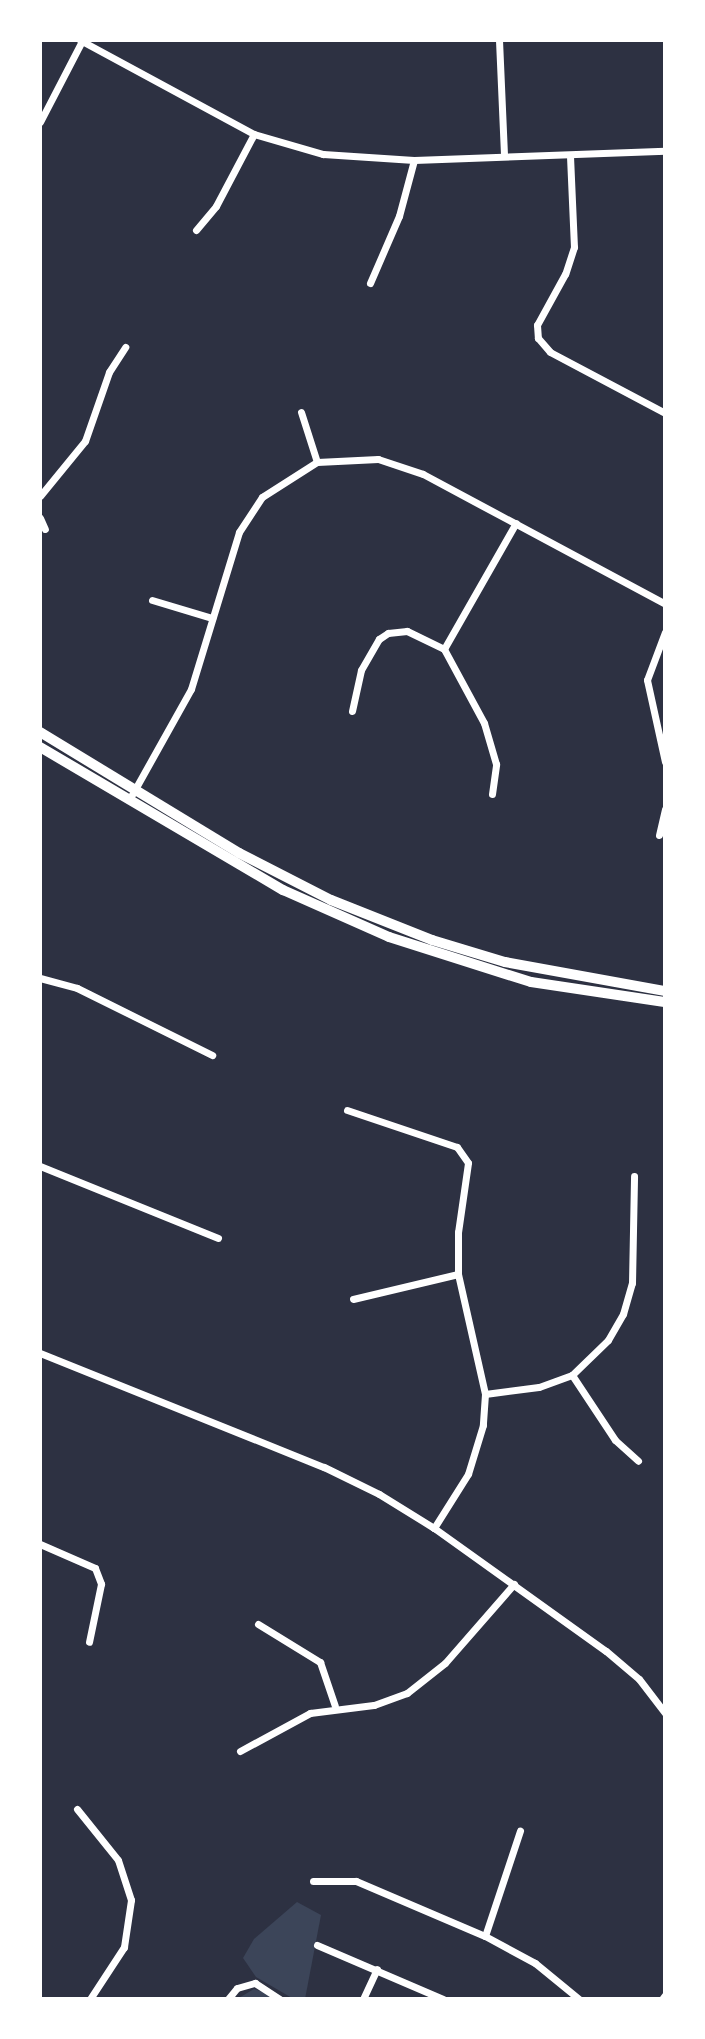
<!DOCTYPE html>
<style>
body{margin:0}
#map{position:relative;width:705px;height:2039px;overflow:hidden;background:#2d3142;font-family:Karla,sans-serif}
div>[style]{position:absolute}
.green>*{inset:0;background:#3c4559}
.minor>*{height:7px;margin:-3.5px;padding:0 3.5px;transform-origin:3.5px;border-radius:3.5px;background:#fff}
.secondary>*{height:10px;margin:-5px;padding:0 5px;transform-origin:5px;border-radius:5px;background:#fff}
span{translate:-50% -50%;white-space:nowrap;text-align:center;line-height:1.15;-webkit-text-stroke:5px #fff;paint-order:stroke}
.frame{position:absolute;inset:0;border:42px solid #fff;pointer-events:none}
</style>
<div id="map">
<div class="green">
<div style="clip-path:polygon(297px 1902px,321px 1915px,305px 1999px,292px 1998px,256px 1977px,243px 1958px,254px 1939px)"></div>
<div style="clip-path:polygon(254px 1989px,266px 1993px,274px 1999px,237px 1999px)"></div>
</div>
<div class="minor">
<div style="left:80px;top:40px;width:198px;rotate:28.4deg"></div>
<div style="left:254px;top:134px;width:72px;rotate:16.2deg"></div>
<div style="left:323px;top:154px;width:91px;rotate:3.8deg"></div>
<div style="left:414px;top:160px;width:251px;rotate:-2.1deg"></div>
<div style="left:499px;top:40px;width:116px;rotate:87.5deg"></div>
<div style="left:40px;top:122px;width:91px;rotate:-62.6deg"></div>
<div style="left:570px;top:156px;width:91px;rotate:87.5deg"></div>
<div style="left:574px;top:247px;width:28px;rotate:108deg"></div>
<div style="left:565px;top:274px;width:58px;rotate:118.8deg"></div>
<div style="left:537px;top:325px;width:13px;rotate:86deg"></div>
<div style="left:538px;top:338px;width:18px;rotate:49deg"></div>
<div style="left:550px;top:352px;width:130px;rotate:27.9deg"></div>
<div style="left:196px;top:230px;width:31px;rotate:-50deg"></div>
<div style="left:216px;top:206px;width:81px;rotate:-62.2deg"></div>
<div style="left:370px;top:283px;width:73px;rotate:-66.6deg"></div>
<div style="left:399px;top:216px;width:58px;rotate:-75deg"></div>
<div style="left:301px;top:412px;width:52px;rotate:72.3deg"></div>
<div style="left:40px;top:496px;width:71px;rotate:-50.7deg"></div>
<div style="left:85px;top:441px;width:73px;rotate:-70.8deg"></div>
<div style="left:109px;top:372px;width:30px;rotate:-57deg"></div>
<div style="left:40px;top:518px;width:12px;rotate:66deg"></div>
<div style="left:152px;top:600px;width:63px;rotate:16.7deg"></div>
<div style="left:665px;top:632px;width:51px;rotate:110.6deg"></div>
<div style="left:647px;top:680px;width:84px;rotate:77.6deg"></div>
<div style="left:352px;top:711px;width:42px;rotate:-77.6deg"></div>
<div style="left:361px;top:670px;width:36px;rotate:-60deg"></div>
<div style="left:379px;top:639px;width:11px;rotate:-34deg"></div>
<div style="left:388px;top:633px;width:19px;rotate:-6deg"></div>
<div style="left:407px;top:631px;width:41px;rotate:25.9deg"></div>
<div style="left:492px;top:794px;width:30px;rotate:-82deg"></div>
<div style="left:496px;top:764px;width:43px;rotate:-106.3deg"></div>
<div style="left:484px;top:723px;width:84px;rotate:-118.4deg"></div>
<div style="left:444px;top:649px;width:145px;rotate:-60.3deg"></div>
<div style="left:129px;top:800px;width:127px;rotate:-60.8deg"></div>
<div style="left:191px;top:689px;width:164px;rotate:-73deg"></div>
<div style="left:239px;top:532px;width:42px;rotate:-56.7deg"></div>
<div style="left:262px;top:497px;width:65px;rotate:-32.5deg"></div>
<div style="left:317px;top:462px;width:61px;rotate:-2.8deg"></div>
<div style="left:378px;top:459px;width:47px;rotate:18.4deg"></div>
<div style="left:423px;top:474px;width:275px;rotate:28.2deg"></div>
<div style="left:659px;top:835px;width:27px;rotate:-77deg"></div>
<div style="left:40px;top:978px;width:38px;rotate:15deg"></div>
<div style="left:77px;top:988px;width:151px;rotate:26.4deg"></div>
<div style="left:347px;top:1110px;width:116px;rotate:18.6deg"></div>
<div style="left:457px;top:1147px;width:19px;rotate:55deg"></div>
<div style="left:468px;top:1163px;width:70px;rotate:98.2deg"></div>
<div style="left:458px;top:1232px;width:42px;rotate:90deg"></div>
<div style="left:458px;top:1274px;width:123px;rotate:77.3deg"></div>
<div style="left:485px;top:1394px;width:31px;rotate:94deg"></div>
<div style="left:483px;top:1425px;width:51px;rotate:107deg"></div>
<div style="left:468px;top:1474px;width:64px;rotate:122.2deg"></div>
<div style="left:40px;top:1166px;width:192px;rotate:22deg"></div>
<div style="left:353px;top:1299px;width:108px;rotate:-13.4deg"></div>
<div style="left:40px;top:1353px;width:306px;rotate:21.9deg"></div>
<div style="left:324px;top:1467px;width:61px;rotate:26.1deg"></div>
<div style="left:379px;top:1494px;width:65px;rotate:31.7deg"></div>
<div style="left:434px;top:1528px;width:211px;rotate:35.6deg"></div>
<div style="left:606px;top:1651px;width:43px;rotate:40.3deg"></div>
<div style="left:639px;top:1679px;width:43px;rotate:52.6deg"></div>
<div style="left:572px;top:1375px;width:78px;rotate:56.5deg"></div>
<div style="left:615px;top:1440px;width:31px;rotate:42deg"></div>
<div style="left:485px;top:1394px;width:54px;rotate:-7.4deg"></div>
<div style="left:539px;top:1387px;width:35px;rotate:-20deg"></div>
<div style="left:572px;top:1375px;width:50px;rotate:-44.2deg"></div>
<div style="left:608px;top:1340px;width:30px;rotate:-60deg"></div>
<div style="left:623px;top:1314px;width:32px;rotate:-74deg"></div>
<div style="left:632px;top:1283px;width:107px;rotate:-88.9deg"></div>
<div style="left:40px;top:1544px;width:60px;rotate:23.6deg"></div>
<div style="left:95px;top:1568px;width:17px;rotate:69deg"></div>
<div style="left:101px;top:1584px;width:59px;rotate:101.7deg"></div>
<div style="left:258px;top:1624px;width:73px;rotate:31.5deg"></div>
<div style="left:320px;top:1662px;width:46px;rotate:71.2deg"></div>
<div style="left:240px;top:1751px;width:80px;rotate:-28.5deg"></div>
<div style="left:310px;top:1713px;width:64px;rotate:-7.1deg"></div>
<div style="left:374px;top:1705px;width:35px;rotate:-20deg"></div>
<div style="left:407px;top:1693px;width:48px;rotate:-38.3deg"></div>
<div style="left:445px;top:1663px;width:105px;rotate:-48.9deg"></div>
<div style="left:77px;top:1809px;width:65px;rotate:51.2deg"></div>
<div style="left:118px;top:1860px;width:42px;rotate:72deg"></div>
<div style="left:131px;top:1900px;width:48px;rotate:98.5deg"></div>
<div style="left:124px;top:1947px;width:62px;rotate:123.2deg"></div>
<div style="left:313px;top:1881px;width:43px"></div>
<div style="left:356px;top:1881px;width:140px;rotate:23.1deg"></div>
<div style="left:485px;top:1936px;width:57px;rotate:28.4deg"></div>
<div style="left:535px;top:1963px;width:57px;rotate:39.3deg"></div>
<div style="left:485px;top:1936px;width:111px;rotate:-71.6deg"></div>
<div style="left:317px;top:1945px;width:137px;rotate:23.2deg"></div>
<div style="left:228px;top:1999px;width:14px;rotate:-51deg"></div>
<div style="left:237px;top:1988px;width:19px;rotate:-16deg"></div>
<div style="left:255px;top:1983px;width:30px;rotate:33deg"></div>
<div style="left:363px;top:1999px;width:33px;rotate:-65deg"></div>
<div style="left:662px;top:1999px;width:5px;rotate:-53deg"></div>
</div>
<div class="secondary">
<div style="left:40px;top:732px;width:233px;rotate:31.3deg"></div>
<div style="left:239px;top:853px;width:103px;rotate:27.1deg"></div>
<div style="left:331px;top:900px;width:109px;rotate:21.6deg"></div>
<div style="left:432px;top:940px;width:76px;rotate:16.8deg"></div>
<div style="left:505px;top:962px;width:163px;rotate:10.3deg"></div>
<div style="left:40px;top:747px;width:282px;rotate:30.5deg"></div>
<div style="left:283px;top:890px;width:116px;rotate:23.9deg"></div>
<div style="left:389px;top:937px;width:149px;rotate:17.6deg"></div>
<div style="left:531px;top:982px;width:135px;rotate:8.5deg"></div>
</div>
<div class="frame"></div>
</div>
